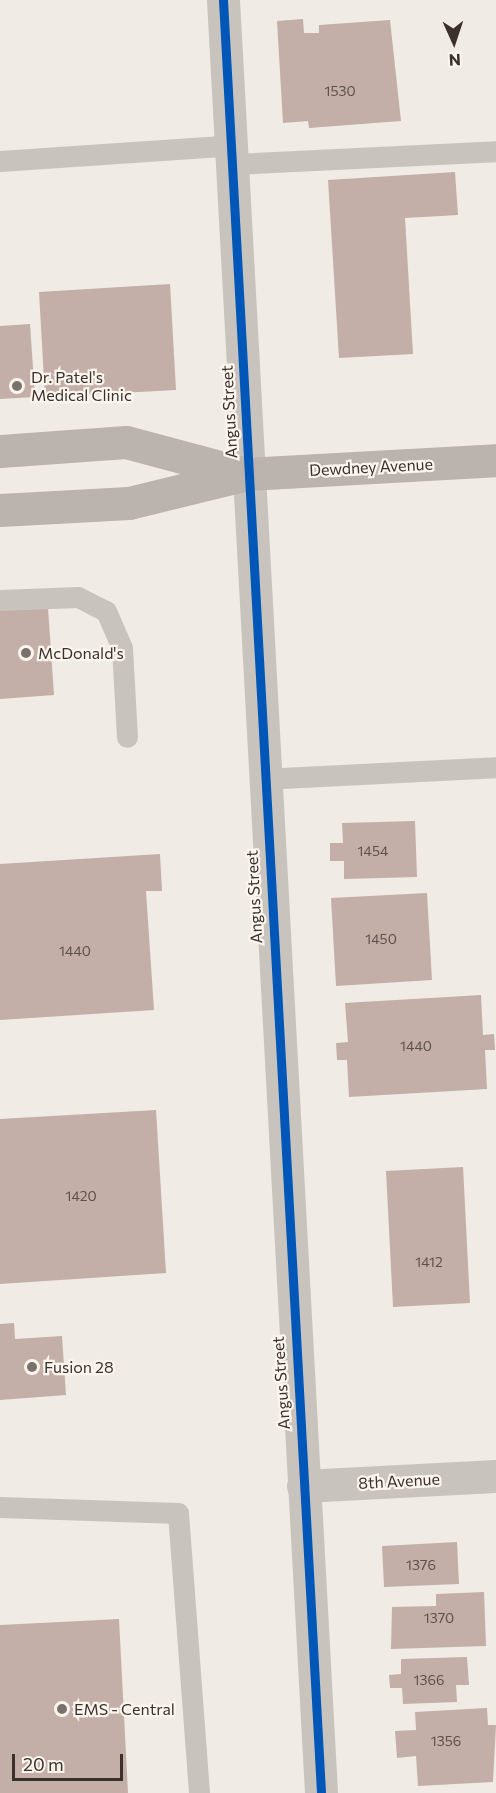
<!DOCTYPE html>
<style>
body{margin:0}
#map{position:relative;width:496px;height:1793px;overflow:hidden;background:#f0ebe5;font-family:Commissioner,sans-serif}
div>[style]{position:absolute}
.building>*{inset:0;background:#c3afa7}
.lane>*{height:21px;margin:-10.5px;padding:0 10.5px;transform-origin:10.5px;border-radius:10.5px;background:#c9c3be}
.street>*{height:33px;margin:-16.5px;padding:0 16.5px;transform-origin:16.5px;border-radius:16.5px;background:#c9c3be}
.secondary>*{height:33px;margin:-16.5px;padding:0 16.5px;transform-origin:16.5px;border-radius:16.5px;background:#bab3ae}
.cycleway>*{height:9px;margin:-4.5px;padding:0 4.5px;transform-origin:4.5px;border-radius:4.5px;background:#0057b8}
.dots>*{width:16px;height:16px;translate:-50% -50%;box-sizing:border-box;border:3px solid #fbf5ee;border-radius:50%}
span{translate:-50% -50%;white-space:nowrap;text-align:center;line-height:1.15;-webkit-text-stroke:4.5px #fbf5ee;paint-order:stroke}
.number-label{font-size:14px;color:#5d504a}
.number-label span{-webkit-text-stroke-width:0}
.poi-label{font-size:16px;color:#3b302b}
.left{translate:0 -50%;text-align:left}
.street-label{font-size:16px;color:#3b302b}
.north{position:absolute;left:424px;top:12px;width:60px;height:60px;-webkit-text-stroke:4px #fbf5ee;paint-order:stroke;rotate:177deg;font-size:16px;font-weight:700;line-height:24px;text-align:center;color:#3b302b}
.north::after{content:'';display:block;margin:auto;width:21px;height:27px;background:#3b302b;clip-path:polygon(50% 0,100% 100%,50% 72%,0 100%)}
.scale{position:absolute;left:12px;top:1754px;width:111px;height:27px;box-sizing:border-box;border:3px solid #3b302b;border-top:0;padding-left:8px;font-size:18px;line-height:21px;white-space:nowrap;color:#3b302b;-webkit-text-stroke:4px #fbf5ee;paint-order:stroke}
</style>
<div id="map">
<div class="building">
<div style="clip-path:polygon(303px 19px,304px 33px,319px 33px,319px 25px,390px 20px,401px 121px,309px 128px,308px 121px,283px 123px,277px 21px)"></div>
<div style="clip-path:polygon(455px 172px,458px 215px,405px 218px,413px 354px,339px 358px,328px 180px)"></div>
<div style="clip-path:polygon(170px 284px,176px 390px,45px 397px,39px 292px)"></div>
<div style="clip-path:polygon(30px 324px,35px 397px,0 399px,0 326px)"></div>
<div style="clip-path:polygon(48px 608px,54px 695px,0 699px,0 610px)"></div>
<div style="clip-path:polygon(415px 821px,417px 877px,344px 879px,344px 861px,330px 861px,330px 843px,343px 843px,342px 823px)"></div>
<div style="clip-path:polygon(160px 854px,162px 891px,146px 891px,154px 1010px,0 1020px,0 864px)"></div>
<div style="clip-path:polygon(427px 893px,432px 980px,336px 986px,331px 898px)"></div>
<div style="clip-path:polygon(481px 995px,483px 1035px,494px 1034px,495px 1050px,485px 1050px,487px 1089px,349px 1097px,347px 1060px,337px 1060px,336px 1043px,348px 1042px,345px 1003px)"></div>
<div style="clip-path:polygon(156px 1110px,166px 1273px,0 1284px,0 1119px)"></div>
<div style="clip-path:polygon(463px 1167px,470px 1303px,393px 1307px,386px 1171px)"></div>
<div style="clip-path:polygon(14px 1323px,15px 1339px,62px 1336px,66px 1395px,0 1400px,0 1324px)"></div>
<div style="clip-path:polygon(457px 1542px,459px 1584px,384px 1587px,382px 1546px)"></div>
<div style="clip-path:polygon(484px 1592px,486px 1646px,391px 1649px,392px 1607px,436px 1606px,436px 1594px)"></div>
<div style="clip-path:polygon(119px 1619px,128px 1793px,0 1793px,0 1625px)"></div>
<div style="clip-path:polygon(467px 1657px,469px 1685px,456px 1685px,457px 1702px,403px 1704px,402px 1688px,390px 1688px,389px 1675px,401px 1674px,401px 1659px)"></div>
<div style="clip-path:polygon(487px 1708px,488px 1725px,496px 1725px,493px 1782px,418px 1786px,416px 1756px,397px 1758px,395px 1731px,416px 1730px,415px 1712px)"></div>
</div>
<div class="lane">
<div style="left:0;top:161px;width:233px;rotate:-3.9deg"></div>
<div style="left:233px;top:164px;width:263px;rotate:-2.8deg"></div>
<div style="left:0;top:600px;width:78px;rotate:-2.2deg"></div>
<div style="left:78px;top:597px;width:31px;rotate:27deg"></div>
<div style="left:106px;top:611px;width:40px;rotate:66.6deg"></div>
<div style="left:122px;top:648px;width:89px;rotate:86.8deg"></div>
<div style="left:262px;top:779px;width:234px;rotate:-2.9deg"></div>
<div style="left:0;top:1507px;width:178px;rotate:1.9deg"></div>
<div style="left:178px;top:1513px;width:281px;rotate:85.7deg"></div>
</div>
<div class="street">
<div style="left:223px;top:0;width:1796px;rotate:86.87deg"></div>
<div style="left:303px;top:1486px;width:193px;rotate:-3deg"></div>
</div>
<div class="secondary">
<div style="left:0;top:451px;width:126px;rotate:-4.1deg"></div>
<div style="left:126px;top:442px;width:120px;rotate:15deg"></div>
<div style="left:0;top:510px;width:129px;rotate:-3.1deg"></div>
<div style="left:129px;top:503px;width:122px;rotate:-13.8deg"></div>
<div style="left:247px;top:474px;width:249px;rotate:-3.2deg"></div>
</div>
<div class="cycleway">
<div style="left:223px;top:0;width:1796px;rotate:86.87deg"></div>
</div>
<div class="dots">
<div style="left:17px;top:386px;background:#7a716c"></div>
<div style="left:26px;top:653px;background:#7a716c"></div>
<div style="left:32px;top:1367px;background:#7a716c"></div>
<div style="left:62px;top:1709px;background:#7a716c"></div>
</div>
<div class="number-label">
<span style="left:340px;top:91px">1530</span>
<span style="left:373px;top:851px">1454</span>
<span style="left:381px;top:939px">1450</span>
<span style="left:75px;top:951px">1440</span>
<span style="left:416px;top:1046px">1440</span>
<span style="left:81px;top:1196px">1420</span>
<span style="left:429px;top:1262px">1412</span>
<span style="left:421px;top:1565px">1376</span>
<span style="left:439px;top:1618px">1370</span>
<span style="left:429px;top:1680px">1366</span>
<span style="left:446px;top:1741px">1356</span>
</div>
<div class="poi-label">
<span class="left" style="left:31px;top:386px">Dr. Patel's<br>Medical Clinic</span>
<span class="left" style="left:38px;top:653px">McDonald's</span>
<span class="left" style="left:44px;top:1367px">Fusion 28</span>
<span class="left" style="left:74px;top:1709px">EMS - Central</span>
</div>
<div class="street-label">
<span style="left:229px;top:412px;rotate:-93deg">Angus Street</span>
<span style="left:371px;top:467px;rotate:-3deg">Dewdney Avenue</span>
<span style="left:254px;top:897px;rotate:-93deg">Angus Street</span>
<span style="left:281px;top:1383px;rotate:-94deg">Angus Street</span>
<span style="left:399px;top:1481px;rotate:-3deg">8th Avenue</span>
</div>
<div class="north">N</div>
<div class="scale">20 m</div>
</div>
